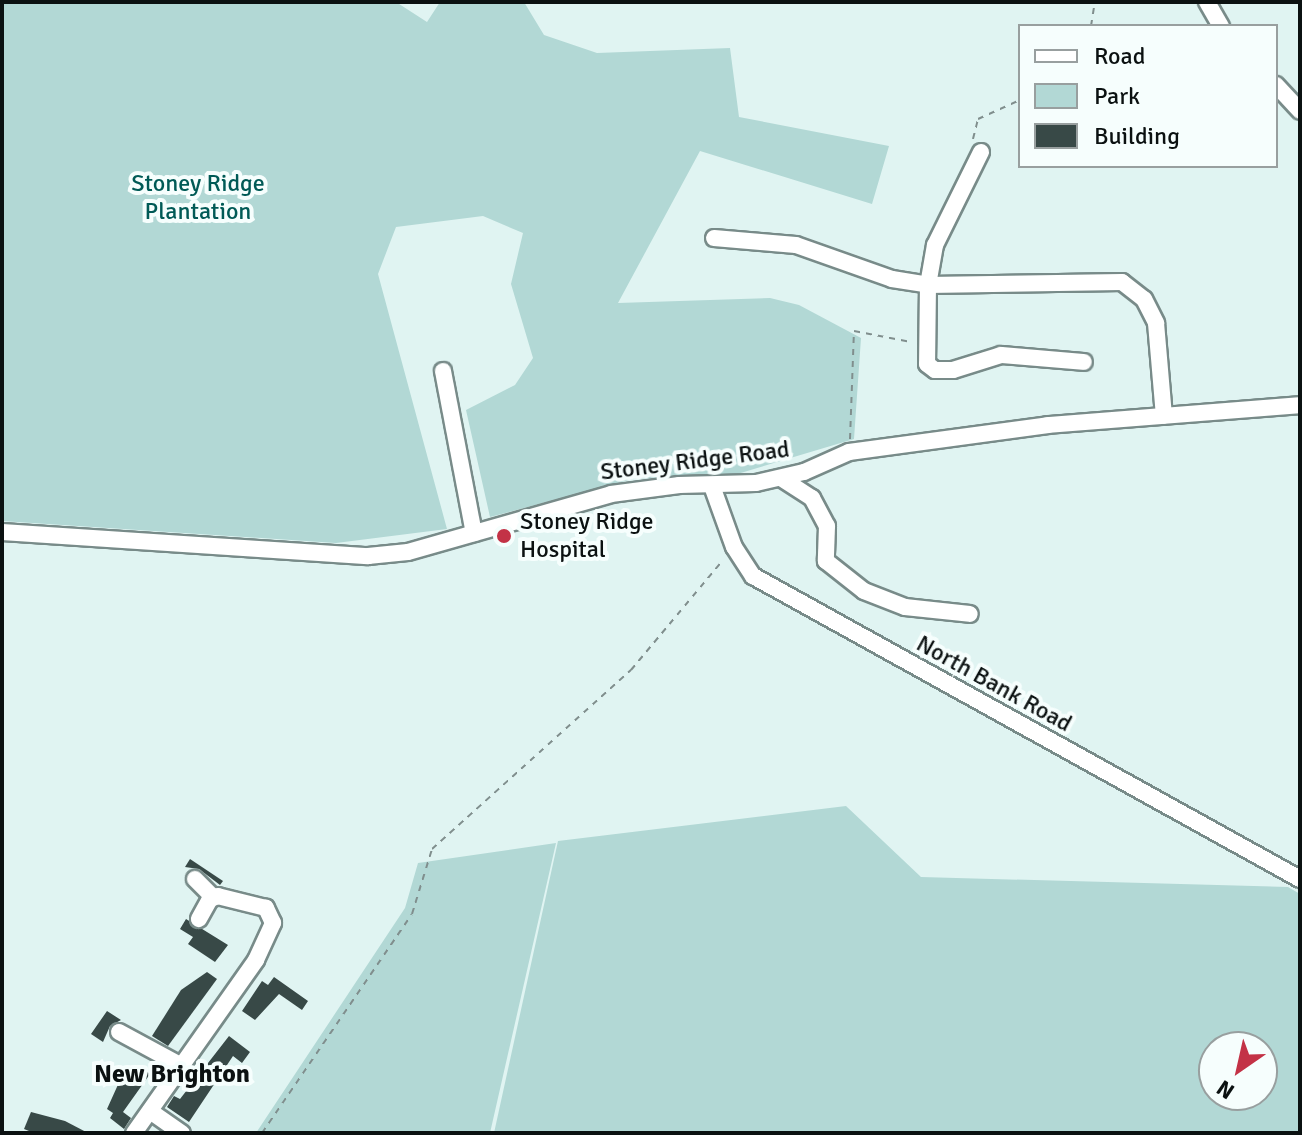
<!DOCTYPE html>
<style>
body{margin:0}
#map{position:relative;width:1302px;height:1135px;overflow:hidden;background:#e0f4f2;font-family:Signika,sans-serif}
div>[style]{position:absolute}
.green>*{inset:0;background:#b2d8d5}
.building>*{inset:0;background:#384947}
.path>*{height:2px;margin-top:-1px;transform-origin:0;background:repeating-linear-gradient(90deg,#808e8d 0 6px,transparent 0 12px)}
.roads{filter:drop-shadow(2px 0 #788b89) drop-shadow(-2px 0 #788b89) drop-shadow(0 2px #788b89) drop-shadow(0 -2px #788b89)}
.minor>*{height:16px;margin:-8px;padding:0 8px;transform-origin:8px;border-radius:8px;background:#fff}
.dots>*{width:22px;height:22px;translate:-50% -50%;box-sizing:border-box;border:4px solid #f6fefd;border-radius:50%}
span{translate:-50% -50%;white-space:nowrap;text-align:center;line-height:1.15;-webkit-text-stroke:8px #f6fefd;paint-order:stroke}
.park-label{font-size:24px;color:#005a56}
.street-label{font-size:24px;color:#0b1111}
.poi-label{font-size:24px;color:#0b1111}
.left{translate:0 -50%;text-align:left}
.neighbourhood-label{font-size:26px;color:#0b1111;font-weight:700}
.frame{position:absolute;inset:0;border:4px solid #0b1111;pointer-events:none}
.legend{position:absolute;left:1018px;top:24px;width:260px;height:144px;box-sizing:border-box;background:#f6fefd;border:2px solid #989f9f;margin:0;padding:10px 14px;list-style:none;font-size:24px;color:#0b1111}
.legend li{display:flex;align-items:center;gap:16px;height:40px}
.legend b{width:40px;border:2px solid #989f9f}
.north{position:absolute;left:1198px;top:1031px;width:80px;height:80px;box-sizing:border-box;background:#f6fefd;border:2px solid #989f9f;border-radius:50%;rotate:214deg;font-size:22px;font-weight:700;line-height:32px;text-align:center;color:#0b1111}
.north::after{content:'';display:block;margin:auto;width:28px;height:36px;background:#c33246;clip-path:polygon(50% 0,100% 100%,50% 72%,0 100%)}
</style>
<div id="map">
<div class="green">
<div style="clip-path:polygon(2px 2px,396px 2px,427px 22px,440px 2px,524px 2px,544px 35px,597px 53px,730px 48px,739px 117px,889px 146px,872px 204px,700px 151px,618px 303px,770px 298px,799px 305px,861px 338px,854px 439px,734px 475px,633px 479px,490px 517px,466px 410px,515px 385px,533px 358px,511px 284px,523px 233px,483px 216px,396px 227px,378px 274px,447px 529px,336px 543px,2px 521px)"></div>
<div style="clip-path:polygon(evenodd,846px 806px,921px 877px,1288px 887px,1300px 894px,1300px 1133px,494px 1133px,558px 841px,846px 806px,1214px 1047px,1262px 1047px,1262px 1095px,1214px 1095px,1214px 1047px)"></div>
<div style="clip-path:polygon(556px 843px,490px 1133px,256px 1133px,405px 908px,418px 863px)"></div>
</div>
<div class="building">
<div style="clip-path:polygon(190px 859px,223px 881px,220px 885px,199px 869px,185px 867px)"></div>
<div style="clip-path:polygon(186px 919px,228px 945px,215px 962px,188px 944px,193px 937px,180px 929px)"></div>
<div style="clip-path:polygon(207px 972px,217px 979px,168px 1046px,152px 1036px,181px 990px)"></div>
<div style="clip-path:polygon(274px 977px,308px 1001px,302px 1010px,279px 994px,255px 1020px,242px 1011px,262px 981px,268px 985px)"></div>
<div style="clip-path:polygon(107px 1011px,121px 1020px,110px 1026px,103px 1042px,91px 1034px)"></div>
<div style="clip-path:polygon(229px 1036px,250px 1052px,242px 1063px,233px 1056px,189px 1122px,167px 1107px,174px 1096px,180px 1099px)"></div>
<div style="clip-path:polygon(138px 1065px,150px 1074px,123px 1112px,131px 1118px,124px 1129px,110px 1118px,113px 1113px,107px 1109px,121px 1078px,127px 1081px)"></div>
<div style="clip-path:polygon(31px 1112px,65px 1121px,88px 1133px,34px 1133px,24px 1129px)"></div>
</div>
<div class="path">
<div style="left:1091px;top:26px;width:24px;rotate:-81deg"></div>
<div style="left:973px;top:139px;width:21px;rotate:-76deg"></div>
<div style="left:978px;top:119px;width:46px;rotate:-24.3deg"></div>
<div style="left:850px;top:439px;width:108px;rotate:-87.9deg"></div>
<div style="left:854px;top:331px;width:58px;rotate:10.9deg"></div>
<div style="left:262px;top:1133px;width:265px;rotate:-55.6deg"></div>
<div style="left:412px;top:914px;width:68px;rotate:-72.9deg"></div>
<div style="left:432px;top:849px;width:268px;rotate:-42deg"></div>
<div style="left:631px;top:670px;width:143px;rotate:-50.1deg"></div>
</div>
<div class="roads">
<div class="minor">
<div style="left:1207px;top:2px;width:28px;rotate:60deg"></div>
<div style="left:1276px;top:85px;width:35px;rotate:47deg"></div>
<div style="left:981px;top:152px;width:104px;rotate:116.3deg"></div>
<div style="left:935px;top:245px;width:41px;rotate:99.9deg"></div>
<div style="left:928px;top:285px;width:79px;rotate:90.7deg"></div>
<div style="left:927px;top:364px;width:10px;rotate:37deg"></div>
<div style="left:935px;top:370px;width:18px"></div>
<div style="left:953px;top:370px;width:50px;rotate:-17.4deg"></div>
<div style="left:1001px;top:355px;width:83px;rotate:4.8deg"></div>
<div style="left:714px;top:238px;width:82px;rotate:4.9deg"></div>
<div style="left:796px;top:245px;width:102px;rotate:19.5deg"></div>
<div style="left:892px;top:279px;width:36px;rotate:9deg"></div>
<div style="left:928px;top:285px;width:194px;rotate:-0.9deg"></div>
<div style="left:1122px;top:282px;width:28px;rotate:38deg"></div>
<div style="left:1144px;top:299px;width:27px;rotate:63deg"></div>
<div style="left:1156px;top:323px;width:93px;rotate:85.1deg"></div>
<div style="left:443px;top:371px;width:165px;rotate:79.2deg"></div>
<div style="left:781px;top:478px;width:37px;rotate:33deg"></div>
<div style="left:812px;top:498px;width:32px;rotate:62deg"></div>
<div style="left:827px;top:526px;width:35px;rotate:92deg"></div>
<div style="left:826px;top:561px;width:48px;rotate:38.3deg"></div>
<div style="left:864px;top:591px;width:44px;rotate:21.3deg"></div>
<div style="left:905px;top:607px;width:65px;rotate:6.1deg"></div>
<div style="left:712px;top:486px;width:65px;rotate:70.2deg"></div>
<div style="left:734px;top:547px;width:35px;rotate:57deg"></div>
<div style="left:753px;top:576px;width:625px;rotate:28.98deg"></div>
<div style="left:2px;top:532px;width:367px;rotate:3.8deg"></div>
<div style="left:368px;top:556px;width:40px;rotate:-5.7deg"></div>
<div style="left:408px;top:552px;width:211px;rotate:-15.9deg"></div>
<div style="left:611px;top:494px;width:69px;rotate:-7.5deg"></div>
<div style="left:679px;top:485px;width:77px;rotate:-1.5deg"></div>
<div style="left:756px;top:483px;width:49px;rotate:-12.9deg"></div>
<div style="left:804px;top:472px;width:49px;rotate:-24deg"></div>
<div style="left:849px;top:452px;width:201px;rotate:-7.7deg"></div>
<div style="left:1048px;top:425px;width:253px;rotate:-4.5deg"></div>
<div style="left:195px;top:879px;width:25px;rotate:45deg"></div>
<div style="left:119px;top:1032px;width:72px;rotate:28.4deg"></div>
<div style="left:150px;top:1111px;width:39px;rotate:35deg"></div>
<div style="left:134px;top:1133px;width:212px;rotate:-54.8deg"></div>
<div style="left:256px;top:960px;width:41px;rotate:-65.3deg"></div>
<div style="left:273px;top:923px;width:17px;rotate:-115deg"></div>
<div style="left:266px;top:908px;width:49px;rotate:-166deg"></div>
<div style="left:218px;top:896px;width:9px;rotate:159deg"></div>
<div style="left:210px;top:899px;width:23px;rotate:119deg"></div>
</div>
</div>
<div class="dots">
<div style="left:504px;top:536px;background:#c33246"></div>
</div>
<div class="park-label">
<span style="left:198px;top:198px">Stoney Ridge<br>Plantation</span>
</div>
<div class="street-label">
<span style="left:695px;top:461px;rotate:-7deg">Stoney Ridge Road</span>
<span style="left:994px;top:684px;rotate:29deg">North Bank Road</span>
</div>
<div class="poi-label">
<span class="left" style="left:520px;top:536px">Stoney Ridge<br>Hospital</span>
</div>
<div class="neighbourhood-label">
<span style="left:172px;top:1075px">New Brighton</span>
</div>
<div class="frame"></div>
<ul class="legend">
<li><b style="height:10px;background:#fff"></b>Road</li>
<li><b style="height:22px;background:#b2d8d5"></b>Park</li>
<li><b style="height:22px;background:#384947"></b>Building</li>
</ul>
<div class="north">N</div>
</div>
